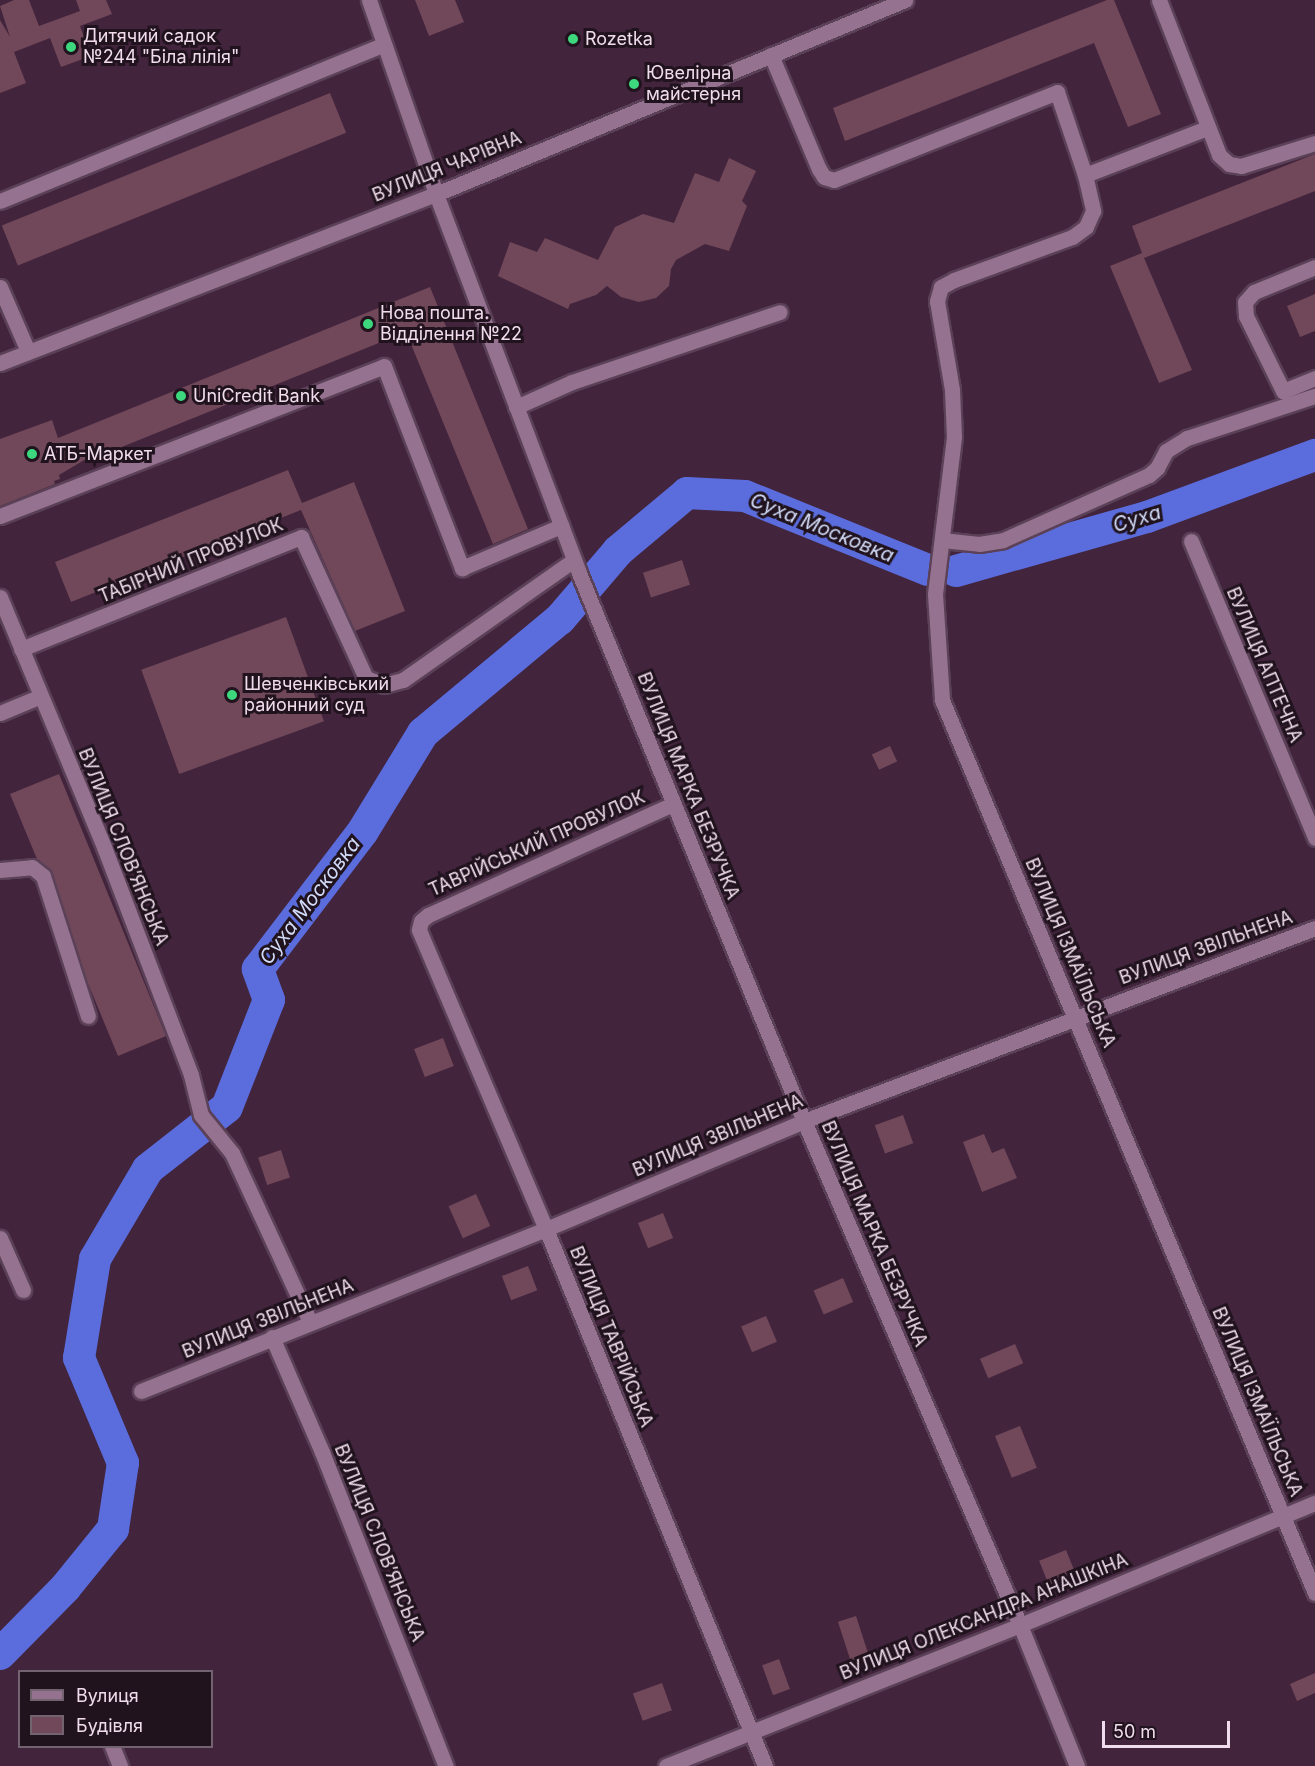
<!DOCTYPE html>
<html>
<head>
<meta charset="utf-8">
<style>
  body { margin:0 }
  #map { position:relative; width:1315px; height:1766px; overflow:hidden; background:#42243d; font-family:Inter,sans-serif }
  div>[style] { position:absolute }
  .river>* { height:32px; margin:-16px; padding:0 16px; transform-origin:16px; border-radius:16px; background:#5b6ddd }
  .building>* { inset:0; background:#714859; transform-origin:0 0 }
  .roads { filter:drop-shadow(2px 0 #5b4158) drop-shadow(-2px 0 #5b4158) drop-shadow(0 2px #5b4158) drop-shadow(0 -2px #5b4158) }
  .minor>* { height:15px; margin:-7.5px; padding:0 7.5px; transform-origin:7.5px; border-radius:7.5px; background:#95728f }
  .dots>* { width:16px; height:16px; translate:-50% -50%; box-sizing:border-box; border:3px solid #20131e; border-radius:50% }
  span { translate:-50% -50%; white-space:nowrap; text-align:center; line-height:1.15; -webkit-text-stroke:6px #20131e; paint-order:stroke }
  .poi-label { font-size:18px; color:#f0dcec }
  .left { translate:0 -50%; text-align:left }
  .street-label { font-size:18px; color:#f0dcec }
  .water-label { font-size:20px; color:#d1daf6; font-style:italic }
  .legend { position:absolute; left:18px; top:1670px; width:195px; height:78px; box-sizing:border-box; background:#20131e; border:2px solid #736370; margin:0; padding:8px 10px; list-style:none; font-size:18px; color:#f0dcec }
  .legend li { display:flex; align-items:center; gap:12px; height:30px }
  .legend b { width:30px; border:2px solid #736370 }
  .scale { position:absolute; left:1102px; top:1721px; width:128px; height:27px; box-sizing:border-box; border:3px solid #f0dcec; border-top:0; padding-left:8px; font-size:18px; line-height:21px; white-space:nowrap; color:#f0dcec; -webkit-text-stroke:4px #20131e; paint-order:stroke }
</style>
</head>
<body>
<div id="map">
  <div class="river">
    <i style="left:956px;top:571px;width:198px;rotate:-15.8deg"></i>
    <i style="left:1147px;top:517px;width:179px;rotate:-20.3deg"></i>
    <i style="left:0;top:1654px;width:93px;rotate:-45.4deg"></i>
    <i style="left:65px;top:1588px;width:76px;rotate:-50.9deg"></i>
    <i style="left:113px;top:1529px;width:67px;rotate:-81.4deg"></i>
    <i style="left:123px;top:1463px;width:114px;rotate:-112.7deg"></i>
    <i style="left:79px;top:1358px;width:100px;rotate:-80.8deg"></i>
    <i style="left:95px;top:1259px;width:104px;rotate:-59.5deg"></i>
    <i style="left:148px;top:1169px;width:100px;rotate:-38.1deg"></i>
    <i style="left:227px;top:1107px;width:115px;rotate:-68.6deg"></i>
    <i style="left:269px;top:1000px;width:33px;rotate:-110deg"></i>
    <i style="left:258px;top:969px;width:173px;rotate:-52.7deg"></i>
    <i style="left:363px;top:831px;width:115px;rotate:-58.5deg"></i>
    <i style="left:423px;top:733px;width:178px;rotate:-39.8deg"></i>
    <i style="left:560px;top:619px;width:89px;rotate:-49.5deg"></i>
    <i style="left:618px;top:551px;width:90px;rotate:-40deg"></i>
    <i style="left:687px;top:493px;width:58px;rotate:3deg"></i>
    <i style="left:745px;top:496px;width:197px;rotate:22deg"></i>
  </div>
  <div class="building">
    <i style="clip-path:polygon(14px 0,29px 0,39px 26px,80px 11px,76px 0,106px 0,112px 14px,80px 26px,91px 56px,61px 67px,50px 38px,14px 52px,26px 83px,0 93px,0 20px,10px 37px,0 6px)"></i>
    <i style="clip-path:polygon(415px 0,455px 0,464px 22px,429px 36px)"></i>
    <i style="clip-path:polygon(1107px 0,1114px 0,1161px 114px,1128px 127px,1094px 43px,845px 141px,833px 108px)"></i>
    <i style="left:330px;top:93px;width:43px;height:354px;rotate:68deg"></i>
    <i style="clip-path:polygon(1315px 154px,1315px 191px,1144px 258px,1192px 370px,1159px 383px,1110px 266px,1142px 253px,1132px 226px)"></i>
    <i style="clip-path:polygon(729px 158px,756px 171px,742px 201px,747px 206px,729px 251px,705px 244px,676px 260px,671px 269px,669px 286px,656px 298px,639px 302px,621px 297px,607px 286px,596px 295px,570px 304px,568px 309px,498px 276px,510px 242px,537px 252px,545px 238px,598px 260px,615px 227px,643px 214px,674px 223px,695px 173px,719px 182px)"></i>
    <i style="clip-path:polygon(430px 287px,528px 529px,493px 544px,406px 332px,92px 459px,91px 456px,59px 475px,60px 479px,54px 481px,55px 484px,0 506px,0 439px,52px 420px,58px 438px)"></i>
    <i style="clip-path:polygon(1315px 294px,1315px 331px,1300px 337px,1287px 306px)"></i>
    <i style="clip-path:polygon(288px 470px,302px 503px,354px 482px,405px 611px,355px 631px,301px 510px,71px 602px,55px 562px)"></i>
    <i style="left:682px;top:560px;width:26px;height:41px;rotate:72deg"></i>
    <i style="left:286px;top:617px;width:111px;height:154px;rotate:70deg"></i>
    <i style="left:890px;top:746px;width:17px;height:20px;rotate:65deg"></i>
    <i style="clip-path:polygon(59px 774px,166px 1036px,118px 1056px,87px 981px,52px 873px,37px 859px,10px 794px)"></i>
    <i style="left:443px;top:1038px;width:30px;height:31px;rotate:69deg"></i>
    <i style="left:903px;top:1115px;width:30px;height:30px;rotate:70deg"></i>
    <i style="clip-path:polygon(984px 1134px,992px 1153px,1004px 1148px,1017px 1178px,982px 1192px,963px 1142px)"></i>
    <i style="left:281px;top:1150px;width:29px;height:24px;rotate:72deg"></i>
    <i style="left:476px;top:1194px;width:35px;height:30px;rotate:66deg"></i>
    <i style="left:663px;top:1213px;width:27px;height:27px;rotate:68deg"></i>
    <i style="left:528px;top:1266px;width:26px;height:28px;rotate:69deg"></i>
    <i style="left:843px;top:1278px;width:26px;height:32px;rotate:67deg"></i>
    <i style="left:766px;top:1316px;width:28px;height:27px;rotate:67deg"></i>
    <i style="left:1015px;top:1344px;width:21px;height:38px;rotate:67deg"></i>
    <i style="left:1020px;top:1426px;width:45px;height:27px;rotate:68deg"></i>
    <i style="left:1066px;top:1550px;width:27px;height:29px;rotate:68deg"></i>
    <i style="left:856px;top:1616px;width:41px;height:19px;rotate:72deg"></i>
    <i style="left:779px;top:1659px;width:32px;height:18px;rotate:70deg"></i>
    <i style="clip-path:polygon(1315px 1673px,1315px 1693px,1297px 1701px,1290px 1684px)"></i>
    <i style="left:662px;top:1683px;width:29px;height:31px;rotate:70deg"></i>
  </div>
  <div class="roads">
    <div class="minor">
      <i style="left:369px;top:0;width:205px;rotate:70.9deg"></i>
      <i style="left:436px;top:194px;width:405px;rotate:69.3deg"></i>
      <i style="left:579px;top:573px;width:592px;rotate:67.68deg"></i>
      <i style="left:804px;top:1121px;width:548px;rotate:66.8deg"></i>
      <i style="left:1020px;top:1625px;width:152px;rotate:68deg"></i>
      <i style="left:1159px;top:0;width:166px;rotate:68.8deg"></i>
      <i style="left:1219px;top:155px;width:13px;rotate:42deg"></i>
      <i style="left:1229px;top:164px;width:12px;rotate:9deg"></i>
      <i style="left:1241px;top:166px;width:77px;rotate:-17.3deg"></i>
      <i style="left:771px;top:55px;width:124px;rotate:67.2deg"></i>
      <i style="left:819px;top:169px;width:9px;rotate:58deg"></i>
      <i style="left:824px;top:177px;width:10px;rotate:17deg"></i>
      <i style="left:834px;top:180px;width:240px;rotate:-21.5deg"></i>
      <i style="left:1057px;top:92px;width:88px;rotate:71.4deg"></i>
      <i style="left:1085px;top:175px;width:37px;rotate:77deg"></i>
      <i style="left:1093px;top:211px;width:17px;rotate:114deg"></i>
      <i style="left:1086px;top:227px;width:17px;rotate:144deg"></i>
      <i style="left:1072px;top:237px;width:126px;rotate:160deg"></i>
      <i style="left:954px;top:280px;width:15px;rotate:152deg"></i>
      <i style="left:941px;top:287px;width:15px;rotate:106deg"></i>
      <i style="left:937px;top:301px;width:90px;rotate:80.4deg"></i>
      <i style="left:952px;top:390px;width:47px;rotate:87.6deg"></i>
      <i style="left:954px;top:437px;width:158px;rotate:96.9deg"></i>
      <i style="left:935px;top:594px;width:106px;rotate:86.2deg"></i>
      <i style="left:942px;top:700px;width:968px;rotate:67.33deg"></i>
      <i style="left:1085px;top:175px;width:131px;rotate:-21.1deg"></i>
      <i style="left:0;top:201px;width:413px;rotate:-22.2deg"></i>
      <i style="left:1315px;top:267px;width:66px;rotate:157.7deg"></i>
      <i style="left:1254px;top:292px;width:13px;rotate:132deg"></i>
      <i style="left:1245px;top:302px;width:14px;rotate:86deg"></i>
      <i style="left:1246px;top:316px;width:84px;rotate:63.7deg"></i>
      <i style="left:1283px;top:391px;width:35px;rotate:-22deg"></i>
      <i style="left:0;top:287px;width:70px;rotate:66.4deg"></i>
      <i style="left:0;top:363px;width:468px;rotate:-21.2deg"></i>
      <i style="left:436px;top:194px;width:508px;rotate:-22.47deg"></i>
      <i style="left:516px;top:407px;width:61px;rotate:-24.1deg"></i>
      <i style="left:572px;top:382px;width:219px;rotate:-18.6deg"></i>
      <i style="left:0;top:516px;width:412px;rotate:-21.3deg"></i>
      <i style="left:384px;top:366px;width:217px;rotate:68.9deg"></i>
      <i style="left:462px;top:568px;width:108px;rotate:-23deg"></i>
      <i style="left:942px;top:540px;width:37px;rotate:6deg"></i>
      <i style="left:979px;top:544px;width:24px;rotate:-9deg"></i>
      <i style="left:1003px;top:540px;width:160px;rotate:-24deg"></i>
      <i style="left:1149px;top:475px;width:11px;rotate:-41deg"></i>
      <i style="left:1157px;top:468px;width:19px;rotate:-62deg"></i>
      <i style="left:1166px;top:451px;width:25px;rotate:-32deg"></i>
      <i style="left:1187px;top:438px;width:135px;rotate:-18.2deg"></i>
      <i style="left:1191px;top:541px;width:322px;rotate:67.3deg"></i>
      <i style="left:0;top:597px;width:271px;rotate:67.4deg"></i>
      <i style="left:104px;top:847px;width:244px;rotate:69.1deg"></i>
      <i style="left:191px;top:1075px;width:41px;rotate:76deg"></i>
      <i style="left:201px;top:1115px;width:49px;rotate:50.8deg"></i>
      <i style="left:232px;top:1153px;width:186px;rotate:65.2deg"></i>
      <i style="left:21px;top:649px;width:302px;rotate:-21.8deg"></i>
      <i style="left:301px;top:537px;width:155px;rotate:65.3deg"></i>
      <i style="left:366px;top:678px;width:19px;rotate:21deg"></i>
      <i style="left:384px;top:685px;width:20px;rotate:-15deg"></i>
      <i style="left:403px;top:680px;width:209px;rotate:-35.1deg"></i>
      <i style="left:0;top:713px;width:44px;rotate:-22.5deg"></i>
      <i style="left:673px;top:804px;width:269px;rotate:155.6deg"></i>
      <i style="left:428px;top:915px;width:9px;rotate:139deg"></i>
      <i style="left:421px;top:921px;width:9px;rotate:103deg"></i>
      <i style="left:419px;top:930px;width:325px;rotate:67deg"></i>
      <i style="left:546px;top:1229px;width:580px;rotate:67.81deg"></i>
      <i style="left:0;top:870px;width:32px;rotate:-5deg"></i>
      <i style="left:32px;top:867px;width:14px;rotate:39deg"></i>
      <i style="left:43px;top:876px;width:147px;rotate:72.2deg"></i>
      <i style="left:0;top:1238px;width:57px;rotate:66.1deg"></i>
      <i style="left:272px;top:1337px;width:125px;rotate:66.5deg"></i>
      <i style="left:322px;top:1452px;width:338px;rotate:68.5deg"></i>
      <i style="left:141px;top:1391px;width:436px;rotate:-21.8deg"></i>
      <i style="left:546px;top:1229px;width:280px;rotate:-22.7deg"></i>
      <i style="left:804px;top:1121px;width:546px;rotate:-20.69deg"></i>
      <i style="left:112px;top:1746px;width:22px;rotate:68deg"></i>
      <i style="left:666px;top:1766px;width:381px;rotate:-21.7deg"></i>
      <i style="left:1020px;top:1625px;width:319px;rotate:-22.5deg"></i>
    </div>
  </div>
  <div class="dots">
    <i style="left:573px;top:39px;background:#3dd77e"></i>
    <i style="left:71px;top:47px;background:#3dd77e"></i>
    <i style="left:634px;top:84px;background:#3dd77e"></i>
    <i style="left:368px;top:324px;background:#3dd77e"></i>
    <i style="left:181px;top:396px;background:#3dd77e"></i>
    <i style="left:32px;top:454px;background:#3dd77e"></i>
    <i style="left:232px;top:695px;background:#3dd77e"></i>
  </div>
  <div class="poi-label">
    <span class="left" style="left:83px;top:47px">Дитячий садок<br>№244 "Біла лілія"</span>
    <span class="left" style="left:585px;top:39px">Rozetka</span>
    <span class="left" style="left:646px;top:84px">Ювелірна<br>майстерня</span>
    <span class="left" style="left:380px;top:324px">Нова пошта.<br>Відділення №22</span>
    <span class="left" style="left:193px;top:396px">UniCredit Bank</span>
    <span class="left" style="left:44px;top:454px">АТБ-Маркет</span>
    <span class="left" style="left:244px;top:695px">Шевченківський<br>районний суд</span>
  </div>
  <div class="street-label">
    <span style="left:447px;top:167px;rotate:-22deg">ВУЛИЦЯ ЧАРІВНА</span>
    <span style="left:191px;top:561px;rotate:-22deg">ТАБІРНИЙ ПРОВУЛОК</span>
    <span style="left:1264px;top:665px;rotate:67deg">ВУЛИЦЯ АПТЕЧНА</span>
    <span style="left:688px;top:786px;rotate:68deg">ВУЛИЦЯ МАРКА БЕЗРУЧКА</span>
    <span style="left:537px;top:844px;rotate:-24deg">ТАВРІЙСЬКИЙ ПРОВУЛОК</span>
    <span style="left:123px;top:847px;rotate:68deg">ВУЛИЦЯ СЛОВ’ЯНСЬКА</span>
    <span style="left:1206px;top:948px;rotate:-20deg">ВУЛИЦЯ ЗВІЛЬНЕНА</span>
    <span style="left:1070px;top:953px;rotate:67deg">ВУЛИЦЯ ІЗМАЇЛЬСЬКА</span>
    <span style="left:718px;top:1136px;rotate:-23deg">ВУЛИЦЯ ЗВІЛЬНЕНА</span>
    <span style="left:874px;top:1234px;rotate:67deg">ВУЛИЦЯ МАРКА БЕЗРУЧКА</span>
    <span style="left:268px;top:1319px;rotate:-22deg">ВУЛИЦЯ ЗВІЛЬНЕНА</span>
    <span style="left:611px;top:1337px;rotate:68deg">ВУЛИЦЯ ТАВРІЙСЬКА</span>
    <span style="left:1257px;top:1402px;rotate:67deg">ВУЛИЦЯ ІЗМАЇЛЬСЬКА</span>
    <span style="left:379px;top:1543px;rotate:68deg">ВУЛИЦЯ СЛОВ’ЯНСЬКА</span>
    <span style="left:984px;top:1617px;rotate:-22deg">ВУЛИЦЯ ОЛЕКСАНДРА АНАШКІНА</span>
  </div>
  <div class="water-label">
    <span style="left:1137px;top:519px;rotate:-17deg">Суха</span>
    <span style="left:822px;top:528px;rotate:22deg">Суха Московка</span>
    <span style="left:310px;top:901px;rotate:-53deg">Суха Московка</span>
  </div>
  <ul class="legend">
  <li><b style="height:8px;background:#95728f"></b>Вулиця</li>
  <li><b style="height:16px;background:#714859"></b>Будівля</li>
  </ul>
  <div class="scale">50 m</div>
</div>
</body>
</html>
